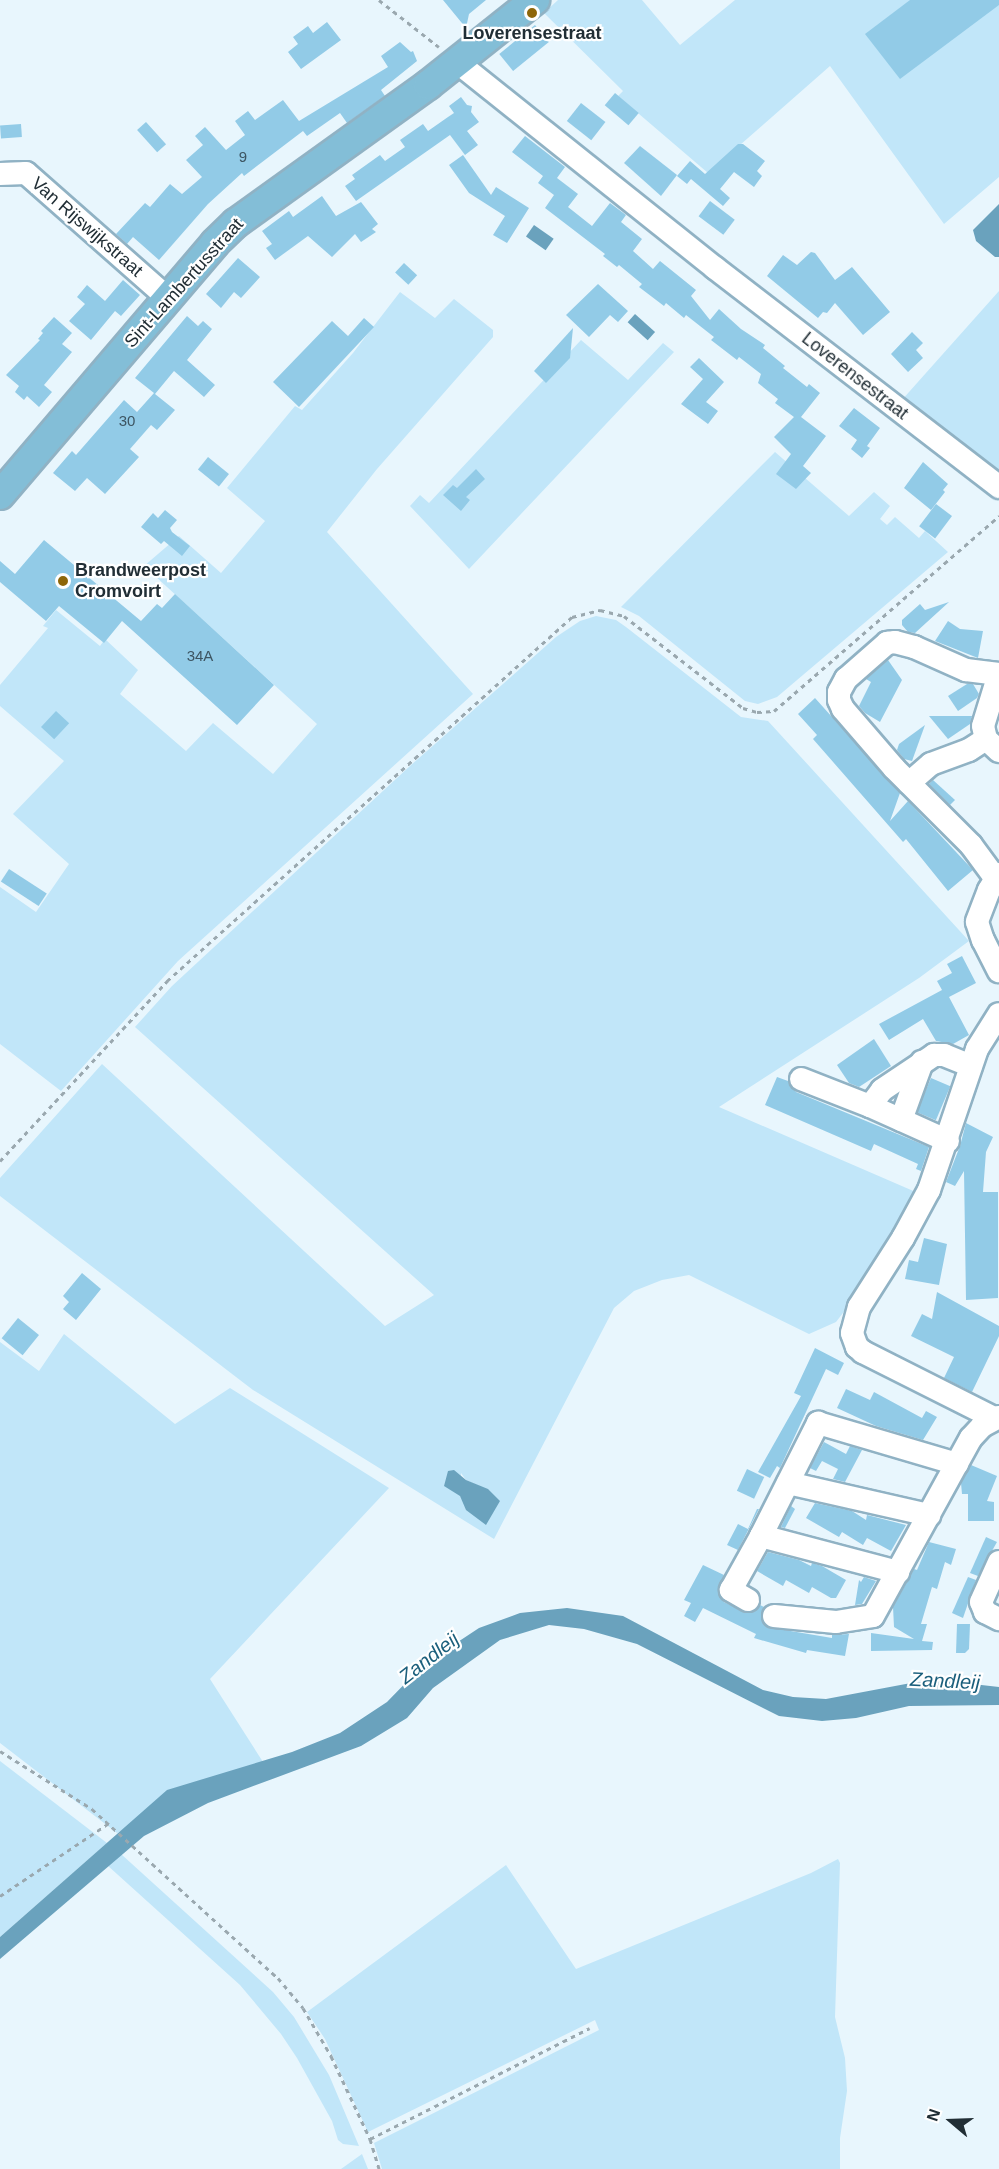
<!DOCTYPE html>
<html>
<head>
<meta charset="utf-8">
<style>
  body { margin:0 }
  #map { position:relative; width:999px; height:2169px; overflow:hidden; background:#e8f6fd; font-family:Helvetica,sans-serif }
  div>[style] { position:absolute }
  .green>* { inset:0; background:#c1e6f9 }
  .water>* { inset:0; background:#6aa2bd; transform-origin:0 0 }
  .building>* { inset:0; background:#92cbe7; transform-origin:0 0 }
  .path>* { height:3px; margin-top:-1.5px; transform-origin:0; background:repeating-linear-gradient(90deg,#9aa8af 0 4.5px,transparent 0 9px) }
  .roads { filter:drop-shadow(2px 0 #90b2c4) drop-shadow(-2px 0 #90b2c4) drop-shadow(0 2px #90b2c4) drop-shadow(0 -2px #90b2c4) }
  .minor>* { height:22px; margin:-11px; padding:0 11px; transform-origin:11px; border-radius:11px; background:#fff }
  .major>* { height:28px; margin:-14px; padding:0 14px; transform-origin:14px; border-radius:14px; background:#83bed7 }
  .dots>* { width:16px; height:16px; translate:-50% -50%; box-sizing:border-box; border:3px solid #fff; border-radius:50% }
  span { translate:-50% -50%; white-space:nowrap; text-align:center; line-height:1.15; -webkit-text-stroke:4.5px #fff; paint-order:stroke }
  .number-label { font-size:15px; color:#3d5562 }
  .number-label span { -webkit-text-stroke-width:0 }
  .poi-label { font-size:18px; color:#212e35; font-weight:700 }
  .left { translate:0 -50%; text-align:left }
  .street-label { font-size:18px; color:#212e35 }
  .water-label { font-size:20px; color:#1b5f7c; font-style:italic }
  .north { position:absolute; left:921px; top:2091px; width:60px; height:60px; -webkit-text-stroke:4px #fff; paint-order:stroke; rotate:289deg; font-size:16px; font-weight:700; line-height:24px; text-align:center; color:#212e35 }
  .north::after { content:''; display:block; margin:auto; width:21px; height:27px; background:#212e35; clip-path:polygon(50% 0,100% 100%,50% 72%,0 100%) }
</style>
</head>
<body>
<div id="map">
  <div class="green">
    <i style="clip-path:polygon(558px 0,642px 0,680px 45px,735px 0,999px 0,999px 177px,944px 224px,830px 66px,708px 173px,618px 96px,623px 91px,544px 13px)"></i>
    <i style="clip-path:polygon(999px 291px,999px 477px,901px 401px)"></i>
    <i style="clip-path:polygon(400px 292px,435px 318px,454px 299px,493px 330px,493px 337px,377px 469px,327px 532px,473px 694px,178px 961px,61px 1091px,0 1044px,0 887px,36px 912px,69px 864px,13px 814px,64px 761px,0 706px,0 685px,48px 628px,43px 626px,56px 610px,100px 646px,105px 639px,138px 670px,120px 694px,186px 751px,213px 723px,273px 774px,317px 724px,144px 566px,179px 536px,221px 573px,265px 521px,227px 488px,295px 406px,302px 410px,353px 353px)"></i>
    <i style="clip-path:polygon(581px 340px,628px 380px,663px 343px,674px 352px,469px 569px,410px 506px,420px 495px,429px 503px)"></i>
    <i style="clip-path:polygon(775px 452px,849px 516px,874px 492px,890px 506px,880px 519px,887px 525px,895px 517px,919px 538px,925px 531px,948px 552px,777px 697px,758px 704px,745px 701px,639px 616px,621px 607px)"></i>
    <i style="clip-path:polygon(evenodd,596px 616px,616px 620px,626px 627px,741px 717px,768px 721px,969px 941px,919px 978px,719px 1107px,918px 1193px,866px 1283px,836px 1322px,809px 1334px,689px 1275px,662px 1280px,634px 1291px,614px 1308px,494px 1539px,253px 1390px,0 1196px,0 1178px,102px 1064px,385px 1326px,434px 1295px,135px 1027px,172px 986px,410px 766px,556px 637px,580px 621px,596px 616px,461px 1473px,466px 1480px,479px 1486px,464px 1502px,460px 1496px,461px 1473px)"></i>
    <i style="clip-path:polygon(64px 1334px,175px 1424px,230px 1388px,389px 1488px,210px 1679px,263px 1762px,117px 1833px,0 1743px,0 1342px,39px 1371px)"></i>
    <i style="clip-path:polygon(0 1761px,107px 1843px,0 1937px)"></i>
    <i style="clip-path:polygon(121px 1854px,273px 1992px,294px 2017px,329px 2075px,359px 2146px,343px 2144px,338px 2140px,332px 2121px,297px 2058px,281px 2034px,240px 1985px,107px 1865px)"></i>
    <i style="clip-path:polygon(838px 1859px,840px 1863px,835px 2017px,845px 2058px,847px 2091px,840px 2138px,840px 2169px,382px 2169px,374px 2143px,599px 2030px,595px 2020px,368px 2132px,325px 2039px,307px 2012px,506px 1865px,576px 1969px,811px 1873px)"></i>
    <i style="clip-path:polygon(362px 2154px,368px 2169px,341px 2169px)"></i>
  </div>
  <div class="water">
    <i style="clip-path:polygon(999px 204px,999px 257px,995px 257px,976px 241px,973px 230px)"></i>
    <i style="left:534px;top:225px;width:24px;height:14px;rotate:35deg"></i>
    <i style="left:635px;top:314px;width:27px;height:11px;rotate:42deg"></i>
    <i style="clip-path:polygon(454px 1470px,466px 1480px,488px 1489px,500px 1501px,486px 1525px,466px 1510px,460px 1496px,444px 1486px,448px 1471px)"></i>
    <i style="clip-path:polygon(567px 1608px,623px 1616px,763px 1690px,793px 1697px,826px 1699px,911px 1683px,946px 1681px,999px 1687px,999px 1705px,909px 1706px,856px 1718px,822px 1721px,779px 1716px,637px 1644px,584px 1629px,549px 1625px,500px 1640px,433px 1688px,407px 1718px,361px 1746px,208px 1803px,144px 1836px,0 1959px,0 1937px,167px 1790px,292px 1752px,340px 1733px,387px 1702px,423px 1665px,479px 1628px,520px 1613px)"></i>
  </div>
  <div class="building">
    <i style="clip-path:polygon(443px 0,486px 0,469px 14px,466px 28px)"></i>
    <i style="clip-path:polygon(910px 0,999px 0,999px 5px,900px 79px,865px 34px)"></i>
    <i style="clip-path:polygon(327px 22px,341px 40px,301px 69px,288px 52px,298px 44px,293px 37px,308px 26px,313px 33px)"></i>
    <i style="left:535px;top:25px;width:22px;height:46px;rotate:51deg"></i>
    <i style="clip-path:polygon(400px 42px,411px 52px,413px 51px,417px 61px,381px 90px,385px 96px,347px 123px,340px 113px,307px 136px,303px 131px,244px 176px,242px 173px,208px 204px,159px 260px,133px 237px,127px 244px,116px 234px,145px 203px,150px 207px,170px 184px,182px 194px,202px 177px,186px 160px,203px 145px,195px 136px,205px 127px,226px 150px,245px 135px,235px 121px,248px 111px,255px 120px,283px 100px,299px 121px,388px 67px,381px 56px)"></i>
    <i style="left:615px;top:93px;width:31px;height:16px;rotate:40deg"></i>
    <i style="clip-path:polygon(461px 97px,467px 105px,472px 106px,471px 112px,479px 122px,467px 131px,478px 145px,465px 155px,450px 135px,356px 201px,345px 186px,355px 179px,352px 175px,380px 155px,385px 161px,405px 147px,400px 140px,423px 124px,428px 131px,448px 117px,454px 113px,449px 106px)"></i>
    <i style="left:581px;top:103px;width:31px;height:23px;rotate:38deg"></i>
    <i style="left:146px;top:122px;width:30px;height:12px;rotate:48deg"></i>
    <i style="left:21px;top:124px;width:13px;height:21px;rotate:86deg"></i>
    <i style="clip-path:polygon(525px 136px,565px 167px,557px 178px,578px 194px,568px 207px,592px 226px,610px 203px,626px 215px,621px 222px,642px 239px,633px 251px,653px 269px,660px 261px,696px 290px,691px 296px,710px 320px,719px 309px,741px 329px,765px 345px,763px 348px,785px 366px,783px 368px,807px 387px,809px 384px,820px 393px,801px 417px,826px 436px,803px 466px,811px 473px,796px 489px,776px 474px,791px 454px,774px 437px,794px 417px,775px 403px,778px 399px,758px 383px,761px 374px,739px 357px,737px 360px,711px 340px,714px 337px,686px 315px,684px 318px,666px 303px,664px 306px,639px 287px,642px 284px,619px 265px,617px 267px,603px 256px,605px 254px,545px 208px,554px 195px,538px 183px,543px 176px,512px 152px)"></i>
    <i style="clip-path:polygon(738px 144px,743px 144px,765px 161px,757px 171px,762px 176px,754px 187px,734px 172px,720px 189px,730px 198px,723px 206px,691px 179px,687px 184px,677px 176px,690px 161px,705px 174px)"></i>
    <i style="clip-path:polygon(640px 146px,677px 175px,661px 196px,624px 163px)"></i>
    <i style="clip-path:polygon(463px 155px,491px 195px,496px 187px,529px 208px,507px 243px,493px 235px,505px 216px,469px 193px,449px 165px)"></i>
    <i style="clip-path:polygon(322px 196px,336px 216px,361px 202px,378px 224px,372px 229px,376px 232px,361px 242px,355px 234px,332px 257px,308px 236px,275px 260px,266px 248px,272px 244px,262px 231px,289px 211px,293px 217px)"></i>
    <i style="left:710px;top:201px;width:31px;height:19px;rotate:37deg"></i>
    <i style="clip-path:polygon(811px 252px,815px 253px,835px 280px,852px 267px,890px 312px,863px 335px,835px 303px,827px 313px,823px 312px,818px 318px,767px 276px,783px 255px,797px 265px)"></i>
    <i style="clip-path:polygon(238px 258px,260px 277px,241px 298px,234px 292px,221px 308px,206px 294px)"></i>
    <i style="left:404px;top:263px;width:18px;height:13px;rotate:43deg"></i>
    <i style="clip-path:polygon(123px 280px,140px 295px,121px 316px,115px 311px,91px 340px,69px 321px,85px 304px,77px 297px,87px 285px,105px 301px)"></i>
    <i style="clip-path:polygon(598px 284px,628px 311px,618px 322px,610px 315px,589px 337px,566px 315px)"></i>
    <i style="clip-path:polygon(187px 316px,198px 326px,203px 321px,212px 329px,187px 360px,215px 385px,204px 397px,174px 371px,155px 394px,175px 410px,157px 430px,151px 425px,130px 449px,139px 457px,105px 494px,87px 478px,75px 491px,53px 473px,72px 451px,76px 455px,124px 400px,137px 412px,154px 393px,135px 378px)"></i>
    <i style="clip-path:polygon(54px 317px,72px 333px,62px 344px,72px 352px,44px 385px,52px 392px,39px 407px,27px 396px,24px 400px,15px 392px,19px 386px,6px 375px,40px 340px,38px 339px,43px 333px,41px 331px)"></i>
    <i style="clip-path:polygon(364px 318px,374px 327px,299px 407px,273px 382px,332px 321px,348px 336px)"></i>
    <i style="clip-path:polygon(573px 328px,570px 358px,546px 383px,534px 371px)"></i>
    <i style="clip-path:polygon(912px 332px,923px 343px,916px 350px,923px 358px,908px 372px,891px 354px)"></i>
    <i style="clip-path:polygon(699px 358px,724px 382px,706px 402px,718px 411px,708px 424px,681px 404px,703px 379px,690px 367px)"></i>
    <i style="clip-path:polygon(854px 408px,880px 428px,867px 446px,870px 448px,862px 458px,851px 449px,857px 440px,839px 426px)"></i>
    <i style="left:208px;top:457px;width:27px;height:16px;rotate:39deg"></i>
    <i style="clip-path:polygon(923px 462px,948px 484px,943px 490px,945px 492px,931px 510px,904px 488px)"></i>
    <i style="clip-path:polygon(476px 469px,485px 479px,466px 497px,470px 500px,461px 511px,443px 495px,453px 485px,457px 488px)"></i>
    <i style="left:936px;top:504px;width:20px;height:28px;rotate:37deg"></i>
    <i style="clip-path:polygon(165px 510px,177px 520px,170px 528px,172px 532px,190px 546px,182px 556px,164px 541px,161px 544px,141px 527px,153px 513px,158px 518px)"></i>
    <i style="clip-path:polygon(44px 540px,141px 621px,157px 604px,162px 608px,175px 594px,274px 685px,237px 725px,122px 621px,104px 643px,59px 606px,46px 621px,0 582px,0 561px,15px 574px)"></i>
    <i style="clip-path:polygon(949px 602px,915px 633px,908px 632px,902px 625px,902px 620px,920px 604px,925px 610px)"></i>
    <i style="clip-path:polygon(948px 621px,960px 629px,983px 631px,978px 658px,935px 641px)"></i>
    <i style="clip-path:polygon(888px 660px,902px 680px,880px 722px,865px 713px,859px 706px,871px 682px,866px 679px)"></i>
    <i style="clip-path:polygon(967px 684px,973px 684px,979px 694px,977px 698px,958px 711px,948px 696px)"></i>
    <i style="clip-path:polygon(815px 698px,900px 793px,890px 821px,908px 801px,973px 870px,948px 891px,906px 839px,903px 842px,813px 739px,817px 735px,798px 714px)"></i>
    <i style="left:56px;top:711px;width:18px;height:22px;rotate:43deg"></i>
    <i style="clip-path:polygon(929px 716px,972px 716px,970px 724px,948px 739px)"></i>
    <i style="clip-path:polygon(925px 725px,912px 761px,904px 759px,897px 750px,899px 744px)"></i>
    <i style="clip-path:polygon(933px 780px,955px 800px,950px 805px,929px 784px)"></i>
    <i style="left:9px;top:869px;width:45px;height:15px;rotate:33deg"></i>
    <i style="clip-path:polygon(962px 956px,976px 983px,949px 997px,969px 1035px,953px 1044px,936px 1041px,923px 1019px,889px 1040px,879px 1024px,942px 990px,937px 981px,952px 973px,947px 964px)"></i>
    <i style="clip-path:polygon(874px 1039px,891px 1066px,859px 1087px,849px 1083px,837px 1065px)"></i>
    <i style="clip-path:polygon(777px 1077px,788px 1081px,796px 1092px,929px 1147px,921px 1171px,916px 1169px,918px 1164px,874px 1144px,871px 1151px,765px 1105px)"></i>
    <i style="left:931px;top:1078px;width:21px;height:37px;rotate:23deg"></i>
    <i style="clip-path:polygon(966px 1123px,993px 1137px,986px 1152px,983px 1192px,998px 1192px,998px 1298px,966px 1300px,964px 1171px,955px 1186px,946px 1182px,960px 1146px)"></i>
    <i style="clip-path:polygon(924px 1238px,947px 1244px,939px 1285px,905px 1279px,909px 1260px,918px 1262px)"></i>
    <i style="clip-path:polygon(82px 1273px,101px 1289px,76px 1320px,63px 1309px,69px 1302px,63px 1296px)"></i>
    <i style="clip-path:polygon(937px 1292px,999px 1326px,999px 1336px,972px 1392px,944px 1378px,954px 1357px,911px 1336px,922px 1314px,932px 1319px)"></i>
    <i style="left:18px;top:1318px;width:27px;height:26px;rotate:39deg"></i>
    <i style="clip-path:polygon(815px 1348px,844px 1363px,838px 1375px,826px 1369px,780px 1468px,777px 1466px,770px 1478px,758px 1472px,801px 1396px,794px 1393px)"></i>
    <i style="clip-path:polygon(846px 1389px,870px 1400px,874px 1392px,922px 1418px,926px 1411px,937px 1417px,923px 1440px,876px 1426px,837px 1408px)"></i>
    <i style="clip-path:polygon(824px 1442px,846px 1454px,850px 1446px,862px 1450px,845px 1482px,833px 1479px,838px 1469px,822px 1461px,816px 1471px,810px 1468px)"></i>
    <i style="clip-path:polygon(971px 1465px,997px 1476px,987px 1501px,994px 1502px,994px 1521px,968px 1521px,968px 1494px,962px 1494px,961px 1483px)"></i>
    <i style="left:747px;top:1469px;width:19px;height:24px;rotate:25deg"></i>
    <i style="clip-path:polygon(815px 1503px,852px 1511px,866px 1520px,867px 1515px,906px 1525px,891px 1551px,867px 1538px,863px 1545px,842px 1532px,839px 1537px,806px 1518px)"></i>
    <i style="clip-path:polygon(791px 1506px,795px 1509px,785px 1528px,781px 1527px)"></i>
    <i style="clip-path:polygon(757px 1509px,759px 1509px,738px 1550px,727px 1545px,738px 1524px,748px 1529px)"></i>
    <i style="clip-path:polygon(986px 1537px,997px 1542px,978px 1576px,970px 1573px)"></i>
    <i style="clip-path:polygon(929px 1542px,956px 1549px,951px 1565px,945px 1562px,937px 1589px,932px 1587px,921px 1624px,927px 1624px,922px 1641px,933px 1642px,932px 1650px,871px 1651px,871px 1633px,914px 1639px,894px 1627px,893px 1607px,914px 1569px,917px 1570px)"></i>
    <i style="clip-path:polygon(768px 1552px,799px 1560px,811px 1566px,812px 1563px,822px 1566px,846px 1580px,836px 1598px,831px 1598px,812px 1587px,809px 1593px,786px 1580px,783px 1586px,757px 1571px)"></i>
    <i style="clip-path:polygon(703px 1565px,724px 1575px,718px 1591px,724px 1602px,747px 1613px,755px 1611px,760px 1605px,764px 1607px,761px 1615px,767px 1627px,832px 1638px,832px 1635px,849px 1634px,845px 1656px,807px 1650px,806px 1653px,754px 1638px,756px 1634px,703px 1608px,695px 1622px,684px 1616px,691px 1603px,684px 1600px)"></i>
    <i style="clip-path:polygon(864px 1577px,876px 1581px,862px 1604px,855px 1605px,859px 1580px,861px 1582px)"></i>
    <i style="clip-path:polygon(968px 1577px,976px 1580px,963px 1618px,952px 1613px)"></i>
    <i style="clip-path:polygon(957px 1624px,970px 1624px,969px 1649px,965px 1653px,956px 1653px)"></i>
  </div>
  <div class="path">
    <i style="left:379px;top:0;width:76px;rotate:38.1deg"></i>
    <i style="left:0;top:1161px;width:246px;rotate:-47.1deg"></i>
    <i style="left:167px;top:981px;width:545px;rotate:-41.95deg"></i>
    <i style="left:572px;top:617px;width:29px;rotate:-14deg"></i>
    <i style="left:600px;top:610px;width:25px;rotate:14deg"></i>
    <i style="left:624px;top:616px;width:150px;rotate:37.7deg"></i>
    <i style="left:743px;top:708px;width:15px;rotate:16deg"></i>
    <i style="left:757px;top:712px;width:17px;rotate:-3deg"></i>
    <i style="left:774px;top:711px;width:298px;rotate:-40.9deg"></i>
    <i style="left:0;top:1751px;width:109px;rotate:32.2deg"></i>
    <i style="left:92px;top:1809px;width:251px;rotate:42.3deg"></i>
    <i style="left:278px;top:1978px;width:39px;rotate:50deg"></i>
    <i style="left:303px;top:2008px;width:56px;rotate:59.7deg"></i>
    <i style="left:331px;top:2056px;width:92px;rotate:64.8deg"></i>
    <i style="left:370px;top:2139px;width:31px;rotate:73deg"></i>
    <i style="left:0;top:1896px;width:131px;rotate:-33.8deg"></i>
    <i style="left:370px;top:2139px;width:246px;rotate:-26.8deg"></i>
  </div>
  <div class="roads">
    <div class="minor">
      <i style="left:457px;top:62px;width:330px;rotate:38.6deg"></i>
      <i style="left:715px;top:268px;width:359px;rotate:37.6deg"></i>
      <i style="left:0;top:174px;width:26px;rotate:-2deg"></i>
      <i style="left:26px;top:173px;width:189px;rotate:41.4deg"></i>
      <i style="left:999px;top:674px;width:54px;rotate:107.1deg"></i>
      <i style="left:983px;top:726px;width:13px;rotate:77deg"></i>
      <i style="left:986px;top:739px;width:18px;rotate:43deg"></i>
      <i style="left:909px;top:783px;width:29px;rotate:-41deg"></i>
      <i style="left:931px;top:764px;width:40px;rotate:-20.2deg"></i>
      <i style="left:969px;top:750px;width:20px;rotate:-33deg"></i>
      <i style="left:999px;top:874px;width:19px;rotate:122deg"></i>
      <i style="left:989px;top:890px;width:34px;rotate:111deg"></i>
      <i style="left:977px;top:922px;width:19px;rotate:72deg"></i>
      <i style="left:983px;top:940px;width:35px;rotate:63deg"></i>
      <i style="left:996px;top:879px;width:42px;rotate:-126.3deg"></i>
      <i style="left:971px;top:845px;width:109px;rotate:-135deg"></i>
      <i style="left:894px;top:768px;width:78px;rotate:-130.8deg"></i>
      <i style="left:843px;top:709px;width:10px;rotate:-114deg"></i>
      <i style="left:839px;top:700px;width:8px;rotate:-90deg"></i>
      <i style="left:839px;top:692px;width:15px;rotate:-62deg"></i>
      <i style="left:846px;top:679px;width:55px;rotate:-41.3deg"></i>
      <i style="left:887px;top:643px;width:8px;rotate:-7deg"></i>
      <i style="left:895px;top:642px;width:20px;rotate:15deg"></i>
      <i style="left:914px;top:647px;width:57px;rotate:23.9deg"></i>
      <i style="left:966px;top:670px;width:33px;rotate:7deg"></i>
      <i style="left:801px;top:1079px;width:74px;rotate:21.4deg"></i>
      <i style="left:901px;top:1120px;width:62px;rotate:-70.1deg"></i>
      <i style="left:948px;top:1141px;width:85px;rotate:-155.8deg"></i>
      <i style="left:870px;top:1106px;width:20px;rotate:-53deg"></i>
      <i style="left:882px;top:1090px;width:63px;rotate:-33.9deg"></i>
      <i style="left:934px;top:1055px;width:10px"></i>
      <i style="left:944px;top:1055px;width:29px;rotate:22deg"></i>
      <i style="left:994px;top:1418px;width:147px;rotate:-153.3deg"></i>
      <i style="left:863px;top:1352px;width:8px;rotate:-140deg"></i>
      <i style="left:857px;top:1347px;width:15px;rotate:-110deg"></i>
      <i style="left:852px;top:1333px;width:27px;rotate:-75deg"></i>
      <i style="left:859px;top:1307px;width:82px;rotate:-57.5deg"></i>
      <i style="left:903px;top:1238px;width:55px;rotate:-61.6deg"></i>
      <i style="left:929px;top:1190px;width:149px;rotate:-71.2deg"></i>
      <i style="left:977px;top:1049px;width:41px;rotate:-57.8deg"></i>
      <i style="left:788px;top:1483px;width:145px;rotate:12.8deg"></i>
      <i style="left:761px;top:1536px;width:127px;rotate:-63.2deg"></i>
      <i style="left:818px;top:1423px;width:145px;rotate:16.4deg"></i>
      <i style="left:999px;top:1562px;width:44px;rotate:114.2deg"></i>
      <i style="left:981px;top:1602px;width:11px;rotate:68deg"></i>
      <i style="left:985px;top:1612px;width:16px;rotate:27deg"></i>
      <i style="left:748px;top:1600px;width:20px;rotate:-150deg"></i>
      <i style="left:731px;top:1590px;width:62px;rotate:-60.9deg"></i>
      <i style="left:761px;top:1536px;width:142px;rotate:14.7deg"></i>
      <i style="left:774px;top:1616px;width:62px;rotate:5.5deg"></i>
      <i style="left:836px;top:1622px;width:37px;rotate:-9deg"></i>
      <i style="left:873px;top:1616px;width:203px;rotate:-61.2deg"></i>
      <i style="left:971px;top:1438px;width:16px;rotate:-47deg"></i>
      <i style="left:982px;top:1426px;width:19px;rotate:-28deg"></i>
    </div>
    <div class="major">
      <i style="left:0;top:495px;width:331px;rotate:-49.5deg"></i>
      <i style="left:215px;top:243px;width:29px;rotate:-44deg"></i>
      <i style="left:236px;top:223px;width:236px;rotate:-35.7deg"></i>
      <i style="left:428px;top:85px;width:137px;rotate:-38.5deg"></i>
    </div>
  </div>
  <div class="dots">
    <i style="left:532px;top:13px;background:#8d6609"></i>
    <i style="left:63px;top:581px;background:#8d6609"></i>
  </div>
  <div class="number-label">
    <span style="left:243px;top:157px">9</span>
    <span style="left:127px;top:421px">30</span>
    <span style="left:200px;top:656px">34A</span>
  </div>
  <div class="poi-label">
    <span style="left:532px;top:33px">Loverensestraat</span>
    <span class="left" style="left:75px;top:581px">Brandweerpost<br>Cromvoirt</span>
  </div>
  <div class="street-label">
    <span style="left:87px;top:227px;rotate:41deg">Van Rijswijkstraat</span>
    <span style="left:184px;top:283px;rotate:-48deg">Sint-Lambertusstraat</span>
    <span style="left:855px;top:376px;rotate:38deg">Loverensestraat</span>
  </div>
  <div class="water-label">
    <span style="left:429px;top:1658px;rotate:-38deg">Zandleij</span>
    <span style="left:945px;top:1681px;rotate:3deg">Zandleij</span>
  </div>
  <div class="north">N</div>
</div>
</body>
</html>
